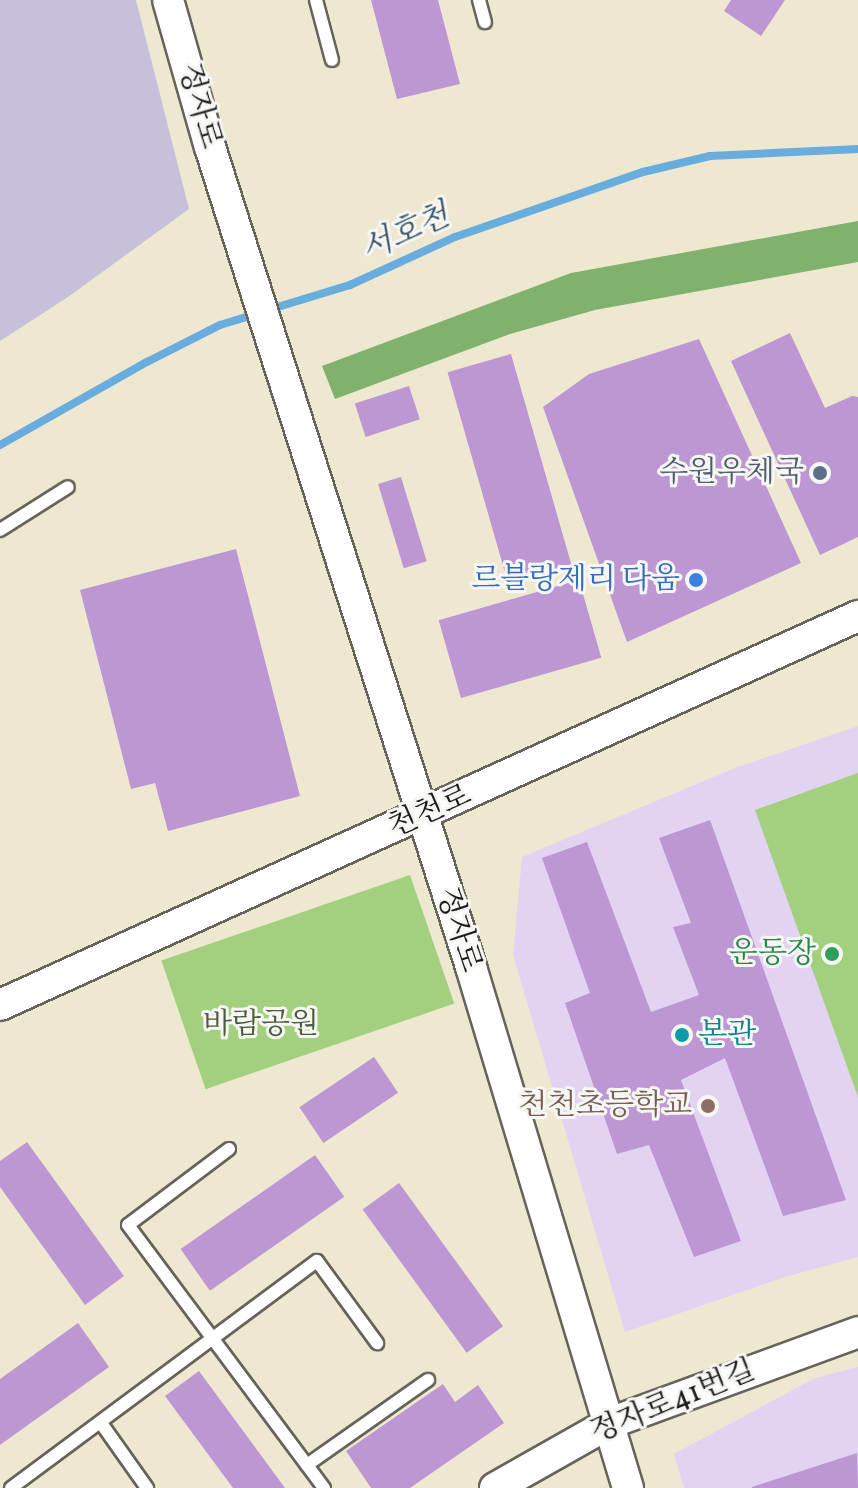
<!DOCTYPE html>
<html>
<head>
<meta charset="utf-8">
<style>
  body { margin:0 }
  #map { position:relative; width:858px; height:1488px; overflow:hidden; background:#eee8d1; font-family:Vollkorn,"Noto Serif KR",serif }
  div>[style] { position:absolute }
  .built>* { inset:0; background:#e3d3f3 }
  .industrial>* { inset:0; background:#c6c0da }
  .green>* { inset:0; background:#a2d07e; transform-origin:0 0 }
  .forest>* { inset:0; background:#81b26d }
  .stream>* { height:8px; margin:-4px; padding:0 4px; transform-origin:4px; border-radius:4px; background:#69addf }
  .building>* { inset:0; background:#bc97d3; transform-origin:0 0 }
  .roads { filter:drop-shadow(2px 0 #66635b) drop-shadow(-2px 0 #66635b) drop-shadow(0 2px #66635b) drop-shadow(0 -2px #66635b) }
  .service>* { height:12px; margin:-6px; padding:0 6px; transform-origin:6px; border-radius:6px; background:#fff }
  .tertiary>* { height:30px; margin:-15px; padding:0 15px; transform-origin:15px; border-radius:15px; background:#fff }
  .dots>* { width:22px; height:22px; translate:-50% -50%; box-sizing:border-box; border:4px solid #f6f6f2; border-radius:50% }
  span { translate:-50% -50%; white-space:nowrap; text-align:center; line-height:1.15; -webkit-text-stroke:6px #f6f6f2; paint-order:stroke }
  .street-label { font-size:30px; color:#1c1c1c }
  .service-label { font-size:30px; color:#4e5e75 }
  .right { translate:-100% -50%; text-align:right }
  .shop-label { font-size:30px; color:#366cbe }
  .leisure-label { font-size:30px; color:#27864d }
  .park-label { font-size:30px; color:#4b5b3e }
  .culture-label { font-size:30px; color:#0d838f }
  .left { translate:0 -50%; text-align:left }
  .education-label { font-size:30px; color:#785e54 }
  .water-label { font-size:32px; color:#3b566a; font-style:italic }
</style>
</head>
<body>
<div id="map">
  <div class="built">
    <i style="clip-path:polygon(858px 726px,858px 1257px,785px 1277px,625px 1332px,513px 955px,522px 857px,735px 768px)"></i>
    <i style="clip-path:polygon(858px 1367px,858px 1488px,684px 1488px,674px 1454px,815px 1378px)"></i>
  </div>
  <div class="industrial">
    <i style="clip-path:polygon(0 0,136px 0,189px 209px,68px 297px,0 341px)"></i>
  </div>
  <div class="green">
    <i style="clip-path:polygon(858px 773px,858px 1097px,755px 810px)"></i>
    <i style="left:410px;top:875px;width:136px;height:263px;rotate:71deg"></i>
  </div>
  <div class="forest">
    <i style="clip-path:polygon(858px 221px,858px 262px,595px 310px,510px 334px,335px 399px,322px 366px,571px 273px)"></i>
  </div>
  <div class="stream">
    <i style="left:268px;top:310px;width:86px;rotate:-17deg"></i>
    <i style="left:350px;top:285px;width:115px;rotate:-24.6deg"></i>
    <i style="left:455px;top:237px;width:199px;rotate:-19.1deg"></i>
    <i style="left:643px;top:172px;width:69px;rotate:-13.4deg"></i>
    <i style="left:710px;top:156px;width:148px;rotate:-2.7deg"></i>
    <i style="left:0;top:445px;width:169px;rotate:-29.5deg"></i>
    <i style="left:147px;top:362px;width:82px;rotate:-26.9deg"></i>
    <i style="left:220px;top:325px;width:37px;rotate:-17deg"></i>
  </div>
  <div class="building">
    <i style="clip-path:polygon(371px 0,438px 0,460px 84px,397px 99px)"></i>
    <i style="clip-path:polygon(731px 0,785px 0,761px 36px,724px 11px)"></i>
    <i style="clip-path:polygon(790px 333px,825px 408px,852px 396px,858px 397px,858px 537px,820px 555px,731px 361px)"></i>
    <i style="clip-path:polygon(699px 339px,801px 563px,627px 642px,543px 407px,589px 374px)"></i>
    <i style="left:511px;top:354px;width:220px;height:66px;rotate:74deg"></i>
    <i style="left:409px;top:386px;width:35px;height:57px;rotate:72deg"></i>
    <i style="left:401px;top:477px;width:88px;height:24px;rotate:73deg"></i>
    <i style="clip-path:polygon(236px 549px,300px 796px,168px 831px,155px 783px,131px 789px,80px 590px)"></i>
    <i style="left:579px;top:580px;width:81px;height:146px;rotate:74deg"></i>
    <i style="clip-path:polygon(710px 820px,846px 1200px,783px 1216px,725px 1058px,681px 1080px,741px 1241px,694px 1257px,649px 1145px,617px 1154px,565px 1003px,590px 993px,542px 858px,587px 842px,651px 1012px,699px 995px,673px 927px,691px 923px,659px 838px)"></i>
    <i style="left:374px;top:1057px;width:43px;height:90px;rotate:56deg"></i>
    <i style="clip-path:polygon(27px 1142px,124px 1276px,85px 1305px,0 1187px,0 1161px)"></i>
    <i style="left:315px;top:1155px;width:51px;height:164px;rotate:55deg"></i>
    <i style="left:399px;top:1183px;width:177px;height:45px;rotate:54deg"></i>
    <i style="clip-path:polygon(78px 1323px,109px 1367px,0 1445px,0 1379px)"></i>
    <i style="clip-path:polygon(199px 1371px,285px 1488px,233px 1488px,165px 1396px)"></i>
    <i style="clip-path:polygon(443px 1384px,455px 1402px,478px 1385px,504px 1423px,410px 1488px,371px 1488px,346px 1451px)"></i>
    <i style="clip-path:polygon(857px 1453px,858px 1488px,752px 1488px,752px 1487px)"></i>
  </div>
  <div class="roads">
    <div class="service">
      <i style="left:316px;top:0;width:62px;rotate:75.1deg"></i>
      <i style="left:479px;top:0;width:23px;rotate:75deg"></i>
      <i style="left:0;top:530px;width:80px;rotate:-32.3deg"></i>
      <i style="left:229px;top:1149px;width:126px;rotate:143deg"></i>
      <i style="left:128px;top:1225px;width:328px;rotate:53.3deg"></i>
      <i style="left:101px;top:1423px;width:80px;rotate:54.7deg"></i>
      <i style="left:307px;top:1465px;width:148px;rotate:-35.1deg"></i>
      <i style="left:11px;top:1488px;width:381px;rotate:-36.6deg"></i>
      <i style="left:317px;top:1261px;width:102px;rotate:53.8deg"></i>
    </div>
    <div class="tertiary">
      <i style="left:168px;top:0;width:153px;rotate:74.1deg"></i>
      <i style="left:210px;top:147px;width:861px;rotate:72.34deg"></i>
      <i style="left:471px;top:967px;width:544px;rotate:73.23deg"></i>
      <i style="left:0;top:1005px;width:942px;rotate:-24.39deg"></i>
      <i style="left:495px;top:1488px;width:132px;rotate:-29.5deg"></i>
      <i style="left:610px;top:1423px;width:264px;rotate:-20.1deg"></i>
    </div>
  </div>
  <div class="dots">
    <i style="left:820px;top:473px;background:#5c6f8a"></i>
    <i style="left:696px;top:580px;background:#3f7fe0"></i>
    <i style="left:832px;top:954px;background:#2e9e5b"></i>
    <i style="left:682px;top:1035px;background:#0f9aa8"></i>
    <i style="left:708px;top:1106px;background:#8d6e63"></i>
  </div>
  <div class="street-label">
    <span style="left:199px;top:106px;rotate:74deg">정자로</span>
    <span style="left:430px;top:812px;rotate:-24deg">천천로</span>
    <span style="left:458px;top:930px;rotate:72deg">정자로</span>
    <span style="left:673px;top:1402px;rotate:-22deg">정자로41번길</span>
  </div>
  <div class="service-label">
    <span class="right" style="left:804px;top:473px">수원우체국</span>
  </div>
  <div class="shop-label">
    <span class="right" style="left:680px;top:580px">르블랑제리 다움</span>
  </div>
  <div class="leisure-label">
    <span class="right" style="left:816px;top:954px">운동장</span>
  </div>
  <div class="park-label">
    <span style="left:261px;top:1025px">바람공원</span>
  </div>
  <div class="culture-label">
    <span class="left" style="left:698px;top:1035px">본관</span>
  </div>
  <div class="education-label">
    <span class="right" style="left:692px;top:1106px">천천초등학교</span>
  </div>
  <div class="water-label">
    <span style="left:406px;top:234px;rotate:-24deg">서호천</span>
  </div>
</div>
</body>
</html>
